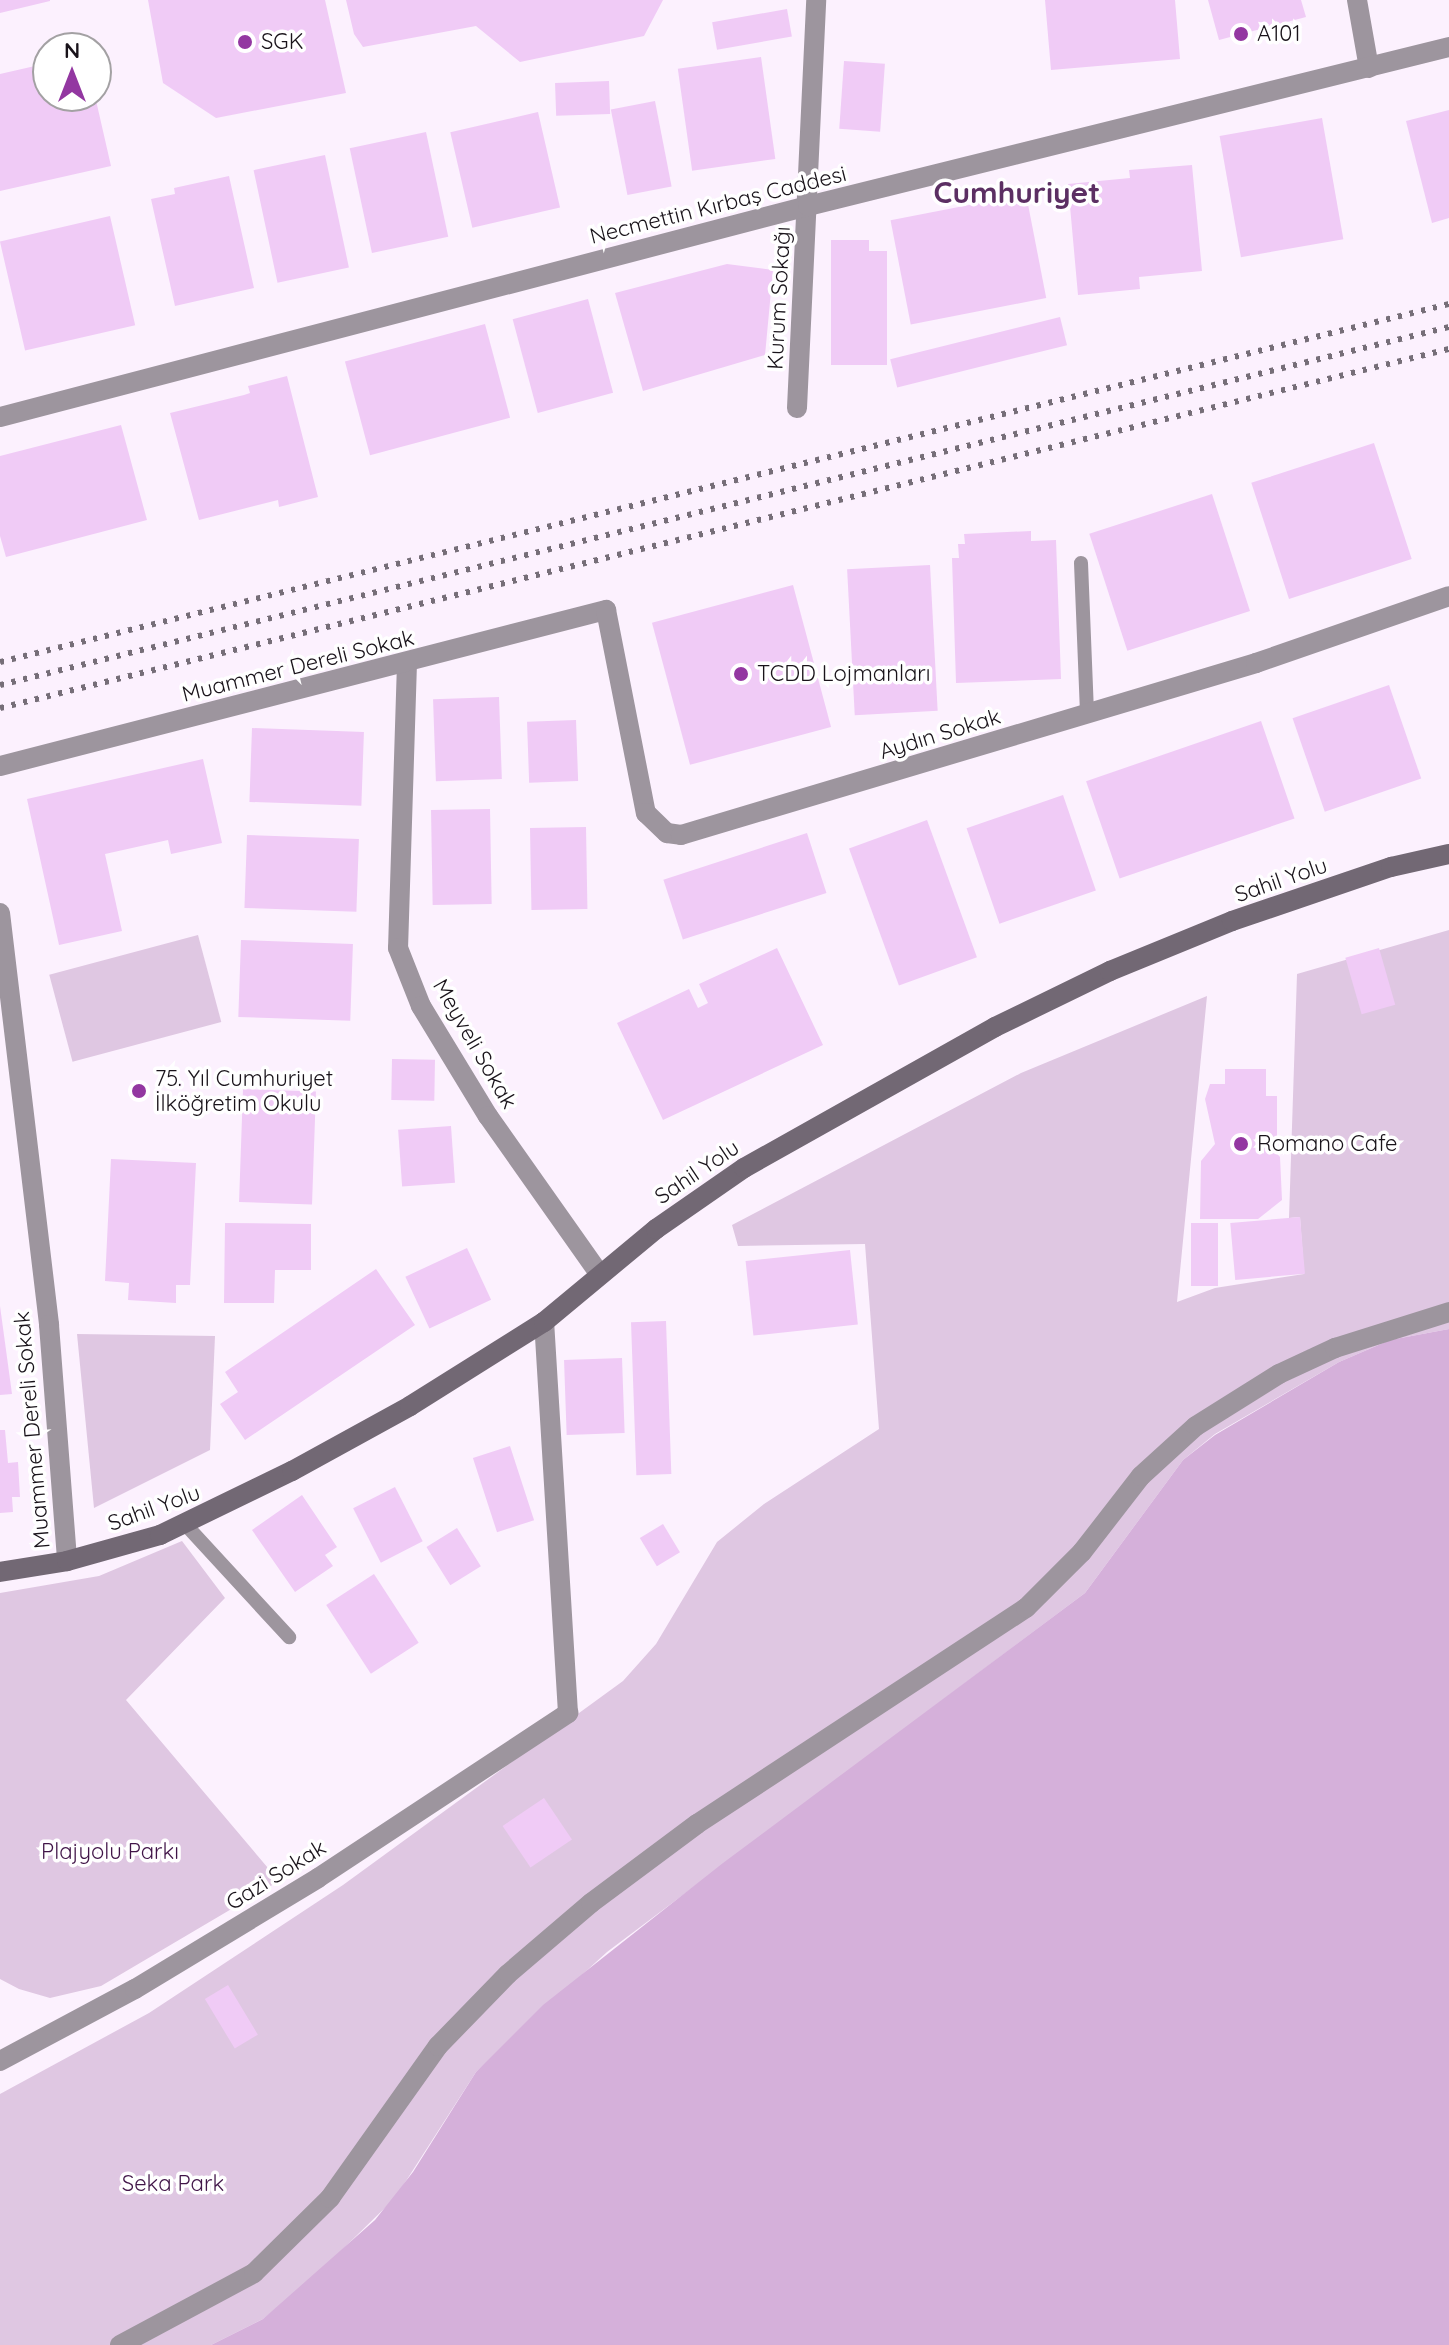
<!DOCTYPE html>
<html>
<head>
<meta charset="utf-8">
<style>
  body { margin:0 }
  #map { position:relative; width:1449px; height:2345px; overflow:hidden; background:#fcf1fe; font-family:Quicksand,sans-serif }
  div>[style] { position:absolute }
  .green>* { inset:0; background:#dfc7e2; transform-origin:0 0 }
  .water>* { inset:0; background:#d5b0da }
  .building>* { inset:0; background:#f0cbf6; transform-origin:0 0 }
  .service>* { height:14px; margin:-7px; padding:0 7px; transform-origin:7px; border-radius:7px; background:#9d959e }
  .pedestrian>* { height:20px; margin:-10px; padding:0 10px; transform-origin:10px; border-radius:10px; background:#9d959e }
  .minor>* { height:20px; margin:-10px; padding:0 10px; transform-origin:10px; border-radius:10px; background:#9d959e }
  .secondary>* { height:20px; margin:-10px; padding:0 10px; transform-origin:10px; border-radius:10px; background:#726874 }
  .rail>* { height:6px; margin-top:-3px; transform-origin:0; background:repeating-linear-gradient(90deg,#766e78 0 4px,transparent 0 12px) }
  .dots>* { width:22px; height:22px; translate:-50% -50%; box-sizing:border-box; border:4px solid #fff; border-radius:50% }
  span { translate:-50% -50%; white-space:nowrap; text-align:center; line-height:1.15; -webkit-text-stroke:7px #fff; paint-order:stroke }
  .poi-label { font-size:22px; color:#19131a }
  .left { translate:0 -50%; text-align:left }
  .street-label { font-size:22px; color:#19131a }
  .park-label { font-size:22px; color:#411548 }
  .district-label { font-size:30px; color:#5c2f63; font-weight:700 }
  .north { position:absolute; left:32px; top:32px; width:80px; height:80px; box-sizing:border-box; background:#fff; border:2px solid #a3a1a3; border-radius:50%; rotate:0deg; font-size:22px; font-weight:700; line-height:32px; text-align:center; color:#19131a }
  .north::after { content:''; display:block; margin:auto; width:28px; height:36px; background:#9337a1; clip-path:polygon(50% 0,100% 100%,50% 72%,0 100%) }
</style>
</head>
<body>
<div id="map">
  <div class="green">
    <i style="clip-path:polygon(1449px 930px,1449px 1329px,1390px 1340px,1339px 1362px,1215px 1434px,1183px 1460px,1085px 1593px,607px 1952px,476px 2072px,395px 2198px,305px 2286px,263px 2319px,211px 2345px,0 2345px,0 2094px,149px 2013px,343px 1885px,623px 1681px,656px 1644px,717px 1542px,764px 1504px,879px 1429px,865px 1244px,738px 1246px,732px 1225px,1021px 1073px,1207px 996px,1177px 1302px,1215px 1288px,1304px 1274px,1300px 1217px,1289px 1218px,1297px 974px)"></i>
    <i style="left:198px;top:935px;width:90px;height:154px;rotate:75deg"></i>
    <i style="clip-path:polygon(77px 1334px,215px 1336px,210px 1450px,94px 1508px)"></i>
    <i style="clip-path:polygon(182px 1541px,225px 1598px,126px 1700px,279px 1881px,101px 1986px,50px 1998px,19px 1989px,0 1979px,0 1593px,99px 1576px)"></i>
  </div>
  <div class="water">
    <i style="clip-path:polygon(1449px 1329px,1449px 2345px,211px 2345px,263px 2319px,375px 2220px,413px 2172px,476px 2072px,543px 2005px,723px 1863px,1085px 1593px,1183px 1460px,1215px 1435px,1339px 1362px,1390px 1340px)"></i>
  </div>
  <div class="building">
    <i style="clip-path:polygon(0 0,50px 0,50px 1px,0 13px)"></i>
    <i style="clip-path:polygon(148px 0,325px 0,346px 93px,216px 118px,163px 83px)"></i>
    <i style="clip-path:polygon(346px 0,663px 0,644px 36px,520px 62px,476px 26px,363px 47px,354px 34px)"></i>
    <i style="clip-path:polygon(1045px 0,1175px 0,1180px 59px,1051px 70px)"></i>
    <i style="clip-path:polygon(1208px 0,1301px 0,1306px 17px,1219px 40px)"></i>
    <i style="left:787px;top:9px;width:28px;height:76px;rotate:80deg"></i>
    <i style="left:761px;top:57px;width:103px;height:84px;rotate:82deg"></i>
    <i style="left:844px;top:61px;width:41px;height:68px;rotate:4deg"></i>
    <i style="clip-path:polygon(48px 63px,48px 96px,95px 96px,111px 166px,0 191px,0 74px)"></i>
    <i style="left:609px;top:81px;width:33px;height:54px;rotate:88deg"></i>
    <i style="left:655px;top:101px;width:87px;height:45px;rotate:79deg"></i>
    <i style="clip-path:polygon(1449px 110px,1449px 218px,1432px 223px,1406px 121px)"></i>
    <i style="left:538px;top:112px;width:98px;height:90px;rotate:77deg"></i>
    <i style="left:1322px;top:118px;width:123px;height:104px;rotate:80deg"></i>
    <i style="left:426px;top:132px;width:107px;height:78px;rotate:78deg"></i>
    <i style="left:325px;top:155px;width:115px;height:73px;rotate:78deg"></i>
    <i style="clip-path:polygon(1192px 165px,1202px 271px,1139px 277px,1140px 289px,1078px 295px,1068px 184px,1130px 178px,1129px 170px)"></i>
    <i style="clip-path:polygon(229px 176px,254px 288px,175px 306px,151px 199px,175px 194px,174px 188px)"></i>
    <i style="left:1026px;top:194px;width:106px;height:138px;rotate:79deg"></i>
    <i style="left:110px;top:216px;width:112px;height:113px;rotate:77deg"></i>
    <i style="clip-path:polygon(831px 240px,869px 240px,869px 251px,887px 251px,887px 365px,831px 365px)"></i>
    <i style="clip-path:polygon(727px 264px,773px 270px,765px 355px,643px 391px,615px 293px)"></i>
    <i style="left:588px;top:299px;width:97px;height:78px;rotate:75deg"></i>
    <i style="left:1060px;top:317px;width:29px;height:175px;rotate:76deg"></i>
    <i style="left:485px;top:324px;width:97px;height:145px;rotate:75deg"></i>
    <i style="clip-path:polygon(287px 376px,318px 497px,279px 507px,278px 500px,199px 520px,170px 413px,244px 395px,250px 393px,248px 386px)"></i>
    <i style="clip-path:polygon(121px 425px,147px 520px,6px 557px,0 536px,0 456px)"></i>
    <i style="left:1374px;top:443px;width:122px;height:129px;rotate:72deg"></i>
    <i style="left:1212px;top:494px;width:123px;height:129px;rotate:72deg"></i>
    <i style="clip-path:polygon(1031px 531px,1031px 541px,1056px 540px,1061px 679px,956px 683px,952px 558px,959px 558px,958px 544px,965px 544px,964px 534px)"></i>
    <i style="left:930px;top:565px;width:146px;height:83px;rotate:87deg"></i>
    <i style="left:793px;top:585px;width:147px;height:146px;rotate:75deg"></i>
    <i style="left:1389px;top:685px;width:99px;height:102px;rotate:71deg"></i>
    <i style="left:499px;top:697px;width:82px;height:66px;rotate:88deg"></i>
    <i style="left:576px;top:720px;width:61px;height:49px;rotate:88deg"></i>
    <i style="left:1261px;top:721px;width:103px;height:185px;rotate:71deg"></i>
    <i style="left:252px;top:728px;width:112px;height:74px;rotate:2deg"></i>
    <i style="clip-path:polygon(203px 759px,222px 843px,171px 854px,168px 840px,105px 854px,122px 931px,59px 945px,27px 799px)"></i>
    <i style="left:1063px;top:795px;width:101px;height:102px;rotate:71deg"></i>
    <i style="left:490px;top:809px;width:95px;height:59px;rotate:89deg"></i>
    <i style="left:927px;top:820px;width:146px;height:83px;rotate:70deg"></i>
    <i style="left:586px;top:827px;width:82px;height:56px;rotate:89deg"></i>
    <i style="left:807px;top:833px;width:63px;height:151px;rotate:72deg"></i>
    <i style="left:247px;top:835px;width:112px;height:73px;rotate:2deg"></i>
    <i style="left:241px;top:940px;width:112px;height:77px;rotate:2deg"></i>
    <i style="clip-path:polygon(777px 948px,823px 1045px,663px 1120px,617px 1023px,689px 989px,698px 1008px,708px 1003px,699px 984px)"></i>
    <i style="left:1379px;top:948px;width:59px;height:35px;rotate:74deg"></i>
    <i style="left:392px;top:1059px;width:43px;height:41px;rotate:1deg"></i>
    <i style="clip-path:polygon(1225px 1069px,1266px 1069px,1266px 1096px,1277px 1096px,1277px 1142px,1267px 1143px,1280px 1157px,1282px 1200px,1258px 1219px,1200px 1219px,1201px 1161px,1215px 1144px,1205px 1099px,1210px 1084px,1225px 1084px)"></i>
    <i style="left:243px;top:1089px;width:73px;height:113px;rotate:2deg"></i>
    <i style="left:451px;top:1126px;width:57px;height:53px;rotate:86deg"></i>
    <i style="clip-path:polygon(111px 1159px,196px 1163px,190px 1285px,176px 1285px,176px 1303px,128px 1300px,129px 1283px,105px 1281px)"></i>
    <i style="left:1300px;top:1217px;width:57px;height:70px;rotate:85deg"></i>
    <i style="clip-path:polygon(225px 1223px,311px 1224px,311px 1270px,275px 1270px,274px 1303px,224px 1303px)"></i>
    <i style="left:1191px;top:1223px;width:27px;height:63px"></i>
    <i style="left:467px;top:1248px;width:57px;height:68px;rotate:65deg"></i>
    <i style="left:850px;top:1250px;width:75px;height:105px;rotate:84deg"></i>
    <i style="clip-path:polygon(376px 1269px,415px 1325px,245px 1440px,220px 1404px,238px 1392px,225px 1372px)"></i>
    <i style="clip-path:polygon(0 1306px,12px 1394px,0 1395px)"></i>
    <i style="left:666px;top:1321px;width:153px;height:35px;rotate:88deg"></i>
    <i style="left:622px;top:1358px;width:75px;height:58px;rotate:88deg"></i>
    <i style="clip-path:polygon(0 1430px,5px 1430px,8px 1463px,18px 1462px,20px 1497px,12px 1497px,13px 1512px,0 1513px)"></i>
    <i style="left:510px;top:1446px;width:78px;height:39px;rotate:72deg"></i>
    <i style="left:395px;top:1487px;width:61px;height:47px;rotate:63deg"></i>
    <i style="clip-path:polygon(302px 1495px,337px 1547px,325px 1555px,333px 1566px,295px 1592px,252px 1530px)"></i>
    <i style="left:663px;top:1524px;width:33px;height:27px;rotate:59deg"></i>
    <i style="left:457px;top:1528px;width:45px;height:36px;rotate:58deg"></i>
    <i style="left:374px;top:1574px;width:82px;height:57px;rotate:57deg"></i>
    <i style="left:544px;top:1798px;width:50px;height:50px;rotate:56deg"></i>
    <i style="left:228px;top:1985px;width:58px;height:27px;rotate:59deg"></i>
  </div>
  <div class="service">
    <i style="left:1081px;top:563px;width:151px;rotate:87.7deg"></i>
    <i style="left:185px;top:1524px;width:154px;rotate:47.4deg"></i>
  </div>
  <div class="pedestrian">
    <i style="left:120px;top:2345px;width:152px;rotate:-28.2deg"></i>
    <i style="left:254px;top:2273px;width:107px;rotate:-44.6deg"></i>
    <i style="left:330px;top:2198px;width:186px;rotate:-54.6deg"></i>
    <i style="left:438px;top:2046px;width:100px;rotate:-45.8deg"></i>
    <i style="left:508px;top:1974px;width:109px;rotate:-40.5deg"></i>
    <i style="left:591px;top:1903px;width:132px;rotate:-36.7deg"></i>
    <i style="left:697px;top:1824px;width:394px;rotate:-33.3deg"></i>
    <i style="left:1026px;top:1608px;width:79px;rotate:-45deg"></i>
    <i style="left:1082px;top:1552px;width:96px;rotate:-52.2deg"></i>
    <i style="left:1141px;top:1476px;width:74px;rotate:-42.3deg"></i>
    <i style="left:1196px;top:1426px;width:98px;rotate:-32.1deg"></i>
    <i style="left:1279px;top:1374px;width:62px;rotate:-24.9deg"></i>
    <i style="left:1335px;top:1348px;width:120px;rotate:-17.5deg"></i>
  </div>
  <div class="minor">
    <i style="left:1357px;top:0;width:69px;rotate:80deg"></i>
    <i style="left:797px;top:408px;width:408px;rotate:-87.3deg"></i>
    <i style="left:0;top:417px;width:835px;rotate:-14.64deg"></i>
    <i style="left:808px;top:206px;width:660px;rotate:-13.93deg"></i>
    <i style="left:407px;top:663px;width:285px;rotate:91.8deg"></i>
    <i style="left:398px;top:948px;width:62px;rotate:68.4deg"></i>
    <i style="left:421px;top:1006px;width:129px;rotate:58.7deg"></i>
    <i style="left:488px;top:1116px;width:194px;rotate:54.8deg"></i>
    <i style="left:0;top:766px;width:626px;rotate:-14.44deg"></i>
    <i style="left:606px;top:610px;width:207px;rotate:78.9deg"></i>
    <i style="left:646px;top:813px;width:29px;rotate:44deg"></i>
    <i style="left:667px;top:833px;width:14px;rotate:8deg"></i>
    <i style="left:681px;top:835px;width:600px;rotate:-16.65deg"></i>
    <i style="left:1256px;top:663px;width:204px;rotate:-19.1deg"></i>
    <i style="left:0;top:913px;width:415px;rotate:83.2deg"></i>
    <i style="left:49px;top:1325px;width:237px;rotate:85.6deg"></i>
    <i style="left:0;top:2061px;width:153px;rotate:-28.1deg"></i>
    <i style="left:135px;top:1989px;width:214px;rotate:-31.2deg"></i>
    <i style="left:318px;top:1878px;width:300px;rotate:-33.4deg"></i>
    <i style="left:568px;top:1713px;width:392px;rotate:-93.5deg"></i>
  </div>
  <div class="secondary">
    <i style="left:0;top:1572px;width:68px;rotate:-9.3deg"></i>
    <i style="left:67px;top:1561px;width:97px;rotate:-15.6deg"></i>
    <i style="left:160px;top:1535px;width:147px;rotate:-25.9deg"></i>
    <i style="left:292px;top:1471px;width:135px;rotate:-28.8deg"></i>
    <i style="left:410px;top:1406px;width:158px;rotate:-32.1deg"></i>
    <i style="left:544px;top:1322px;width:146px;rotate:-39.7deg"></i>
    <i style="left:656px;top:1229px;width:107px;rotate:-34.7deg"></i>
    <i style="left:744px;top:1168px;width:288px;rotate:-29.3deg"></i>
    <i style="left:995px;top:1027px;width:128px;rotate:-26deg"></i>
    <i style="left:1110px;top:971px;width:132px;rotate:-22.3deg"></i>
    <i style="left:1232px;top:921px;width:168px;rotate:-18.8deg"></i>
    <i style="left:1391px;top:867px;width:59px;rotate:-12.6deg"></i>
  </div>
  <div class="rail">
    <i style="left:0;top:662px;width:1493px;rotate:-13.88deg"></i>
    <i style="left:0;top:685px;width:1493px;rotate:-13.88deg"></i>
    <i style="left:0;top:708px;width:1493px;rotate:-13.92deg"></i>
  </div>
  <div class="dots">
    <i style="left:1241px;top:34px;background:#9337a1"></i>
    <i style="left:245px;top:42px;background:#9337a1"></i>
    <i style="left:741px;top:674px;background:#9337a1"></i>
    <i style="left:139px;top:1091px;background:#9337a1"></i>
    <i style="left:1241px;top:1144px;background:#9337a1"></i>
  </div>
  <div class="poi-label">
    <span class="left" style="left:1257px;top:34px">A101</span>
    <span class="left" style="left:261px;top:42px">SGK</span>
    <span class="left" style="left:757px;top:674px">TCDD Lojmanları</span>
    <span class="left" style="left:155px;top:1091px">75. Yıl Cumhuriyet<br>İlköğretim Okulu</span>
    <span class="left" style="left:1257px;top:1144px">Romano Cafe</span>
  </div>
  <div class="street-label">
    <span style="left:718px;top:205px;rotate:-14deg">Necmettin Kırbaş Caddesi</span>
    <span style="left:779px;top:298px;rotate:-87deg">Kurum Sokağı</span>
    <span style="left:298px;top:666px;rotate:-14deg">Muammer Dereli Sokak</span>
    <span style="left:940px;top:734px;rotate:-17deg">Aydın Sokak</span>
    <span style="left:1281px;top:880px;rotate:-19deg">Sahil Yolu</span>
    <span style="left:475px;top:1044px;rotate:60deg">Meyveli Sokak</span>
    <span style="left:697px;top:1172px;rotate:-34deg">Sahil Yolu</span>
    <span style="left:32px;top:1430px;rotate:-95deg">Muammer Dereli Sokak</span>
    <span style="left:154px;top:1508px;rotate:-20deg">Sahil Yolu</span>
    <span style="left:276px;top:1875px;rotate:-32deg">Gazi Sokak</span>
  </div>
  <div class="park-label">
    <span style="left:110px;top:1852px">Plajyolu Parkı</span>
    <span style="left:173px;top:2184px">Seka Park</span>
  </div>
  <div class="district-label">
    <span style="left:1017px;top:192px">Cumhuriyet</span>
  </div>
  <div class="north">N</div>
</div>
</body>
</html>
